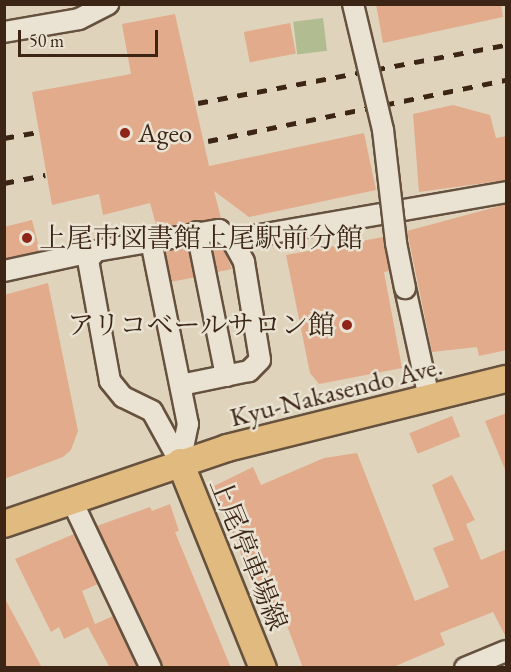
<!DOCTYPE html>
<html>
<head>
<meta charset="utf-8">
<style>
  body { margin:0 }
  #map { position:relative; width:511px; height:672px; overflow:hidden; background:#dfd4bb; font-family:"EB Garamond","Noto Serif JP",serif }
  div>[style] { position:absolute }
  .green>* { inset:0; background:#b1bd91; transform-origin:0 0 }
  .building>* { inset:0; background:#e1ab8c; transform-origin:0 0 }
  .roads { filter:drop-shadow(2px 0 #65513e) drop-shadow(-2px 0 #65513e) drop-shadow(0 2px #65513e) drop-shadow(0 -2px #65513e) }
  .minor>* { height:20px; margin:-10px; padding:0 10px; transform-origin:10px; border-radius:10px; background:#eae3d3 }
  .major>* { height:26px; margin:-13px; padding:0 13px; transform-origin:13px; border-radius:13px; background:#e0ba7e }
  .rail>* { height:4.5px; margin-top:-2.25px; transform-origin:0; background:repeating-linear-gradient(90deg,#3c2515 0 10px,transparent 0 20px) }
  .bridges { filter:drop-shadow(2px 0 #65513e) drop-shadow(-2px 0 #65513e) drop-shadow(0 2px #65513e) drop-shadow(0 -2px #65513e) }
  .minor-bridge>* { height:20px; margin:-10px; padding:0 10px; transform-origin:10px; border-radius:10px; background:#eae3d3 }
  .dots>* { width:16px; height:16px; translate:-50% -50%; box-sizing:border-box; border:3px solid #eae3d3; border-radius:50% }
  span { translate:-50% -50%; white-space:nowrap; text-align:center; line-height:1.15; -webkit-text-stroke:5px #eae3d3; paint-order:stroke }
  .poi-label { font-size:27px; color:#3c2515 }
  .left { translate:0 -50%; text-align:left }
  .right { translate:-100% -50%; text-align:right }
  .street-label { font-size:27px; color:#3c2515 }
  .frame { position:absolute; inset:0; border:6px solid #3c2515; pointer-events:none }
  .scale { position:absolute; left:18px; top:30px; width:140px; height:27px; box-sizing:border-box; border:3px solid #3c2515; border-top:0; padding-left:8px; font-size:18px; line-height:21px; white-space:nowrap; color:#3c2515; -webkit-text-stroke:4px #eae3d3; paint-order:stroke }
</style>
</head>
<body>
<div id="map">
  <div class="green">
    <i style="left:323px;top:18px;width:33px;height:30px;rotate:83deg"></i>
  </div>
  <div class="building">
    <i style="clip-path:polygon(376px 4px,501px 4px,503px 17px,383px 43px)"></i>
    <i style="clip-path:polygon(175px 14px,209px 166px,364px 133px,376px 190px,249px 217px,214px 191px,221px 218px,157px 228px,150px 203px,103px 215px,99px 194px,52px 205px,32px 92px,131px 74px,122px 24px)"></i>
    <i style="left:290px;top:23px;width:31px;height:47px;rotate:79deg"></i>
    <i style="clip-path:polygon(453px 105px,490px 115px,496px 138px,507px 136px,507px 180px,419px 192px,413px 114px)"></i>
    <i style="clip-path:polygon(507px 204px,507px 350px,479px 356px,477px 347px,432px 352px,407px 231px)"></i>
    <i style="clip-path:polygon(32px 220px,40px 251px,4px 259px,4px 227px)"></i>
    <i style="clip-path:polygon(383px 237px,389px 271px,384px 272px,402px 368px,319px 384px,310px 373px,286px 255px)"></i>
    <i style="clip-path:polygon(212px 243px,223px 248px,232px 269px,217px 272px)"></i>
    <i style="left:188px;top:247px;width:31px;height:23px;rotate:79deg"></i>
    <i style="clip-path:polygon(48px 283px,78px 431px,71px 450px,63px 457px,4px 479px,4px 295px)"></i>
    <i style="clip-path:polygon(507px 413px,507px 472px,506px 472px,485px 421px)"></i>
    <i style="left:452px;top:416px;width:22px;height:46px;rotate:68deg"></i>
    <i style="clip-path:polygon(357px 453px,415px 601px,449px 587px,433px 548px,454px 540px,432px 485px,452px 475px,475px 520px,466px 524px,481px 560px,507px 549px,507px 639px,493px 612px,440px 633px,445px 645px,391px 668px,303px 668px,280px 607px,265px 614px,214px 486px,253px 467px,261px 485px,324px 458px)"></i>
    <i style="clip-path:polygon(170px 504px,179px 531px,175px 532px,231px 668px,163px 668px,97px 526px,150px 507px,152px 511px)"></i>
    <i style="clip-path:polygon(74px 534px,98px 584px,82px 591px,95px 624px,113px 616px,137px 668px,110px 668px,88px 627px,64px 639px,59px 627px,51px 632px,15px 559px)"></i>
    <i style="clip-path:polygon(4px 597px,31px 647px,42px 668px,4px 668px)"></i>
  </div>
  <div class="roads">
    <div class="minor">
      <i style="left:4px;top:32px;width:76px;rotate:-9.8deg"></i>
      <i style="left:79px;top:19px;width:33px;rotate:-27deg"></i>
      <i style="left:197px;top:232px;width:147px;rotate:78.6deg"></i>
      <i style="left:232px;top:240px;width:278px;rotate:-9.9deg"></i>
      <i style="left:151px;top:241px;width:187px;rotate:78.6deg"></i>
      <i style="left:188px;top:424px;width:39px;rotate:102deg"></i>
      <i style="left:4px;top:271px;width:94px;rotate:-12.3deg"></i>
      <i style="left:405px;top:288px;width:113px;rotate:77.7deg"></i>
      <i style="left:180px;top:462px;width:58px;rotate:-118.8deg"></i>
      <i style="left:152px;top:411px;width:32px;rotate:-154deg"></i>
      <i style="left:123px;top:397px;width:21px;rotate:-129deg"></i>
      <i style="left:110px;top:381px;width:123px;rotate:-100.3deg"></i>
      <i style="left:88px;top:260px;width:12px;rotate:-48deg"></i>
      <i style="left:96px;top:251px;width:125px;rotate:-9.7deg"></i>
      <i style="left:219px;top:230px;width:16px;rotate:38deg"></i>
      <i style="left:232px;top:240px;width:25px;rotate:61deg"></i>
      <i style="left:244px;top:262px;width:99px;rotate:80.7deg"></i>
      <i style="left:260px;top:360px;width:16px;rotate:135deg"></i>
      <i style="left:249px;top:371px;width:69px;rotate:168.4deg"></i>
      <i style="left:71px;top:499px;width:187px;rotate:64.7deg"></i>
      <i style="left:465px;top:668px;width:44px;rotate:-22.5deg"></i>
    </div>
    <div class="major">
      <i style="left:180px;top:462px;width:222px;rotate:68.1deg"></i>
      <i style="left:4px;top:524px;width:236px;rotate:-18.8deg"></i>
      <i style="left:227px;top:448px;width:287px;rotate:-13.9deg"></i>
    </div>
  </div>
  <div class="rail">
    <i style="left:198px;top:103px;width:313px;rotate:-10.7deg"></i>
    <i style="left:4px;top:138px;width:34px;rotate:-10deg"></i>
    <i style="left:208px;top:141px;width:304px;rotate:-11.6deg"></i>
    <i style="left:4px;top:183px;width:42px;rotate:-11deg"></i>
  </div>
  <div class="bridges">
    <div class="minor-bridge">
      <i style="left:353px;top:4px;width:130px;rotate:76.6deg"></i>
      <i style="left:383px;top:130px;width:114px;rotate:83.4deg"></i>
      <i style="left:396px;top:243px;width:46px;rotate:78.7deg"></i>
    </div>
  </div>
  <div class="dots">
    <i style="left:125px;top:133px;background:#8f2418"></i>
    <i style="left:27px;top:238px;background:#8f2418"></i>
    <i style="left:347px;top:325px;background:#8f2418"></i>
  </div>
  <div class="poi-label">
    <span class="left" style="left:138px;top:133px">Ageo</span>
    <span class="left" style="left:39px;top:238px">上尾市図書館上尾駅前分館</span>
    <span class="right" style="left:335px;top:325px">アリコベールサロン館</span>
  </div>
  <div class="street-label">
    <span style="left:336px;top:391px;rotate:-14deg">Kyu-Nakasendo Ave.</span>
    <span style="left:249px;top:554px;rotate:68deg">上尾停車場線</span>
  </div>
  <div class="frame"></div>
  <div class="scale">50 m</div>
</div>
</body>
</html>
